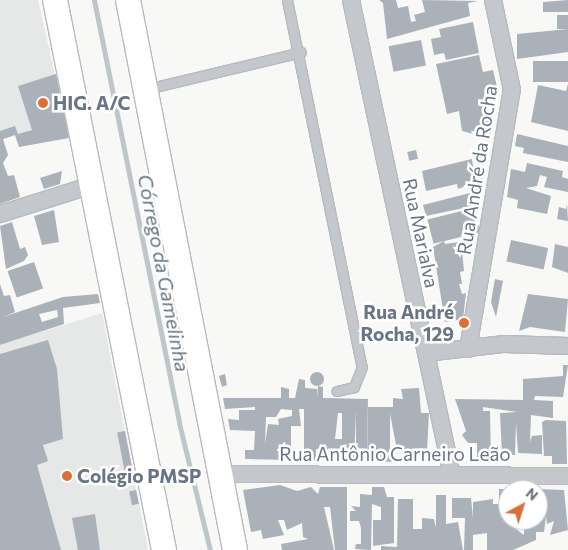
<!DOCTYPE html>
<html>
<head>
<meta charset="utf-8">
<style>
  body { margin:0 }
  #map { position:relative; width:568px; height:550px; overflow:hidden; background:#f8f8f6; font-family:Commissioner,sans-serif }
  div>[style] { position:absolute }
  .built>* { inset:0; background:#e6e7e7 }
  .stream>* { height:5px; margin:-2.5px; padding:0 2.5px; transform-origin:2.5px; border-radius:2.5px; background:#bec6cc }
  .building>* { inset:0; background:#abb1b8; transform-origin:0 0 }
  .round { border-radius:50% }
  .roads { filter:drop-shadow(1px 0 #b7babf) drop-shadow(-1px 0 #b7babf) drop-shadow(0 1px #b7babf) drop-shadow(0 -1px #b7babf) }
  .lane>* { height:9px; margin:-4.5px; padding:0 4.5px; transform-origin:4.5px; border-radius:4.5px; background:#c4c7cb }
  .street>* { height:16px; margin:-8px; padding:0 8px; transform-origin:8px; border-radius:8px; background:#c4c7cb }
  .secondary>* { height:24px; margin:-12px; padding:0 12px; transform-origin:12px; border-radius:12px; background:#fff }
  .dots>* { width:14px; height:14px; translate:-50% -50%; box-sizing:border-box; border:2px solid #fff; border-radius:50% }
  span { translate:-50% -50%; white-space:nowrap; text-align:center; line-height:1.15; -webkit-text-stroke:5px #fff; paint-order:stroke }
  .poi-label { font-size:19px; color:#697585; font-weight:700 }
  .left { translate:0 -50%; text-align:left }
  .right { translate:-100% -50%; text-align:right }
  .street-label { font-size:19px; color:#697585 }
  .water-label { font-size:20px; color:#657681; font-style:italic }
  .north { position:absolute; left:498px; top:480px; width:50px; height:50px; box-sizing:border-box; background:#fff; border:1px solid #c3c8ce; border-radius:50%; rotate:40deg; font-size:14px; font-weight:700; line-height:20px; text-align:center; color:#697585 }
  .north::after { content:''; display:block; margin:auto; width:18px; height:22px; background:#db6f34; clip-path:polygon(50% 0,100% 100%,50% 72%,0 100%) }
</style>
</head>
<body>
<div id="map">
  <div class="built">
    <i style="clip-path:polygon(0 0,38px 0,65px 119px,0 140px)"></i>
    <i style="clip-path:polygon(102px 313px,148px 550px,0 550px,0 345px)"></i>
  </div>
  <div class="stream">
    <i style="left:94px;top:0;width:431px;rotate:78.6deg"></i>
    <i style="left:179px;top:423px;width:131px;rotate:76.3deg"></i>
  </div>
  <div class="building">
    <i style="clip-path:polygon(379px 0,396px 0,398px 8px,408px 6px,411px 22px,416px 21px,414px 15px,425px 12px,422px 0,478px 1px,468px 3px,470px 16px,387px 39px,383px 3px)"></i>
    <i style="clip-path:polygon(568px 0,568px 12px,543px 12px,543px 2px)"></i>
    <i style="left:557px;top:15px;width:11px;height:14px"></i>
    <i style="clip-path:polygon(473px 22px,479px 53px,446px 60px,444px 53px,434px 55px,431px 39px,441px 37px,439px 29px)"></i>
    <i style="clip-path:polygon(568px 29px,568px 52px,517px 59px,517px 34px)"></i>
    <i style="left:421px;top:40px;width:26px;height:33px;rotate:79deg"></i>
    <i style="clip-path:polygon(479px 55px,483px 72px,493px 70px,497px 87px,485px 89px,482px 114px,493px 115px,490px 138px,462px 131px,459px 111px,447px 114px,436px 64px)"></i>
    <i style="left:533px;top:61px;width:35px;height:21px"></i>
    <i style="clip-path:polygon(56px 74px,69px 138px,19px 147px,15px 135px,3px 139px,8px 155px,3px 163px,8px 176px,14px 175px,20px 197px,0 204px,0 131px,15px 126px,18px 134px,32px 130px,18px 86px)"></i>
    <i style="clip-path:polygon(568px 84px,568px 131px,531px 122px,538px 85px,566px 91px)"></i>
    <i style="clip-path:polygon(517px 134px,568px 146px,568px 162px,523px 153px,524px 148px,515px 146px)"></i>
    <i style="left:416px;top:150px;width:9px;height:9px;rotate:77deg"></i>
    <i style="clip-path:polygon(472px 159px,475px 180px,483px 178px,481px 190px,470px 192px,468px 181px,463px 187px,458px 189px,457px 184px,426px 191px,422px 171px)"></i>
    <i style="clip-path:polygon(527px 163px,563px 171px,562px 177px,568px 179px,568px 192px,544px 187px,547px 177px,540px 175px,537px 186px,526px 188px,551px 196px,547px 214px,517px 208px,518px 200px,507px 197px,511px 169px,525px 172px)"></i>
    <i style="clip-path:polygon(62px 171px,60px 184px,44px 189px,40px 178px)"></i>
    <i style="clip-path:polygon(470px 193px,473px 206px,426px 216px,423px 205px)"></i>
    <i style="clip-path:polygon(567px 204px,568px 221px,557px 219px,559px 207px,566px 209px)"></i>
    <i style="left:474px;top:208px;width:25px;height:48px;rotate:76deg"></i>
    <i style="clip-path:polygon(54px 210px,59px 242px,42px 245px,34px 216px)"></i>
    <i style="clip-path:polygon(12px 222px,20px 249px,25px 247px,28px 255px,24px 261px,6px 269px,0 226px)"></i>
    <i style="clip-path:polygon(473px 240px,471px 249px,462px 251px,464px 271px,460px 272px,462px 284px,459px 284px,462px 294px,466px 293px,463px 319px,445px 322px,433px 247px,444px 241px,445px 244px)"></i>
    <i style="left:511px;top:240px;width:38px;height:22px;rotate:12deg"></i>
    <i style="clip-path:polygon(555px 244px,568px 247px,568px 273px,552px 267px)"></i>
    <i style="left:34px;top:262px;width:28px;height:28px;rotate:71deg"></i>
    <i style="clip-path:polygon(495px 279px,503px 281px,496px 317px,491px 302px)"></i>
    <i style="clip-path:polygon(evenodd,0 284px,4px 296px,10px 295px,15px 312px,3px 317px,63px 297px,98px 294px,100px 303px,63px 308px,64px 324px,0 345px,0 284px,57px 310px,58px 317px,42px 322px,39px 314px,57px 310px)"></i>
    <i style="clip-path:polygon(528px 294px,568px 299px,565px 332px,530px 327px,519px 331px)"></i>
    <i style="clip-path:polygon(48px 340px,57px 369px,63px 439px,43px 445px,48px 461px,37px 465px,61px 550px,0 550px,0 354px)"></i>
    <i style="clip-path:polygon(563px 365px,568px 365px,563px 397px,535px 396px,534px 400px,553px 401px,553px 418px,531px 415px,530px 442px,532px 436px,542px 435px,542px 454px,518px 453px,516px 423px,515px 455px,502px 455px,500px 413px,517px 412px,483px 407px,483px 411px,490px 411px,491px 463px,472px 459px,477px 458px,477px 443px,468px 443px,462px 435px,466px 431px,455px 399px,523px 400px,523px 379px,563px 376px)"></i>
    <i class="round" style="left:310px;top:372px;width:14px;height:14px"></i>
    <i style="clip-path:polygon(225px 374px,227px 385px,222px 387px,219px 376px)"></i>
    <i style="clip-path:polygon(evenodd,299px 379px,305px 380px,305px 388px,317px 389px,317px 398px,318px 386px,323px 387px,323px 398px,368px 399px,367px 452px,356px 452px,356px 411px,354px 461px,342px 461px,342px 450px,316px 449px,316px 416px,316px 461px,304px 460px,304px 409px,299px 409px,301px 426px,291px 426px,291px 460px,245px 459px,245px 450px,254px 450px,255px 431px,230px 430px,228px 419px,239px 420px,239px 410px,255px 410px,255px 407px,225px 409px,223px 398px,281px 398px,281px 387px,289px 389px,289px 398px,295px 398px,299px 379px,281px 409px,292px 410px,292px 416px,278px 419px,279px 425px,268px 424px,265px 444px,266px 417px,276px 417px,281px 409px,299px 379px,338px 413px,342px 413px,342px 439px,335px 439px,338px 413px)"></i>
    <i style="clip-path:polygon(419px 388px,421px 413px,429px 413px,427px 451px,397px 450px,390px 414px,390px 451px,385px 455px,392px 455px,392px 462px,367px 461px,368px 407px,393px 407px,393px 398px,403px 399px,401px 389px)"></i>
    <i style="clip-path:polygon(546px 420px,566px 421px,567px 464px,552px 464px,552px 456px,544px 456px,542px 422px)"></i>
    <i style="left:125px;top:431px;width:49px;height:8px;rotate:79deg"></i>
    <i style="clip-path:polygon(280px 485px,297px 491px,311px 487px,318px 494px,320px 487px,347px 487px,347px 550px,335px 550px,330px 507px,324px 507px,334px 550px,282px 550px,281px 544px,308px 539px,303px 537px,302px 523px,287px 530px,284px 520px,278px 520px,284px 535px,263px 539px,261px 530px,251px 532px,243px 490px)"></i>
    <i style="clip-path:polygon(372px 487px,384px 487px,387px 497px,394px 497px,394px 543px,373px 546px,373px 520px,381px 520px,381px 507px,372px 504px,371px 550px,355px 549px,356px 544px,361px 544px,361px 528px,359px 521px,350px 521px,350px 511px,356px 511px,351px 506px,360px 507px,360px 494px,372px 495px)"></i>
    <i style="clip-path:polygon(499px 489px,507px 489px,508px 520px,516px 520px,516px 535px,516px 529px,524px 535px,524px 522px,519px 520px,538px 520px,538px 489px,564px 490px,568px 530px,550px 535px,554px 521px,547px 524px,546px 516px,544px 532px,536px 532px,536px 540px,513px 550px,487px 550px,487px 533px,473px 535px,473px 550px,464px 550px,465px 518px,452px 518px,452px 498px,471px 498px,473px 518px,473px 502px,493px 499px,493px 504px,499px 504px)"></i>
    <i style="left:136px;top:490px;width:14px;height:7px;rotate:78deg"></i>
    <i style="clip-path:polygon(436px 495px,446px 495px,446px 524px,458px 522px,463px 550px,381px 550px,381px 546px,397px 547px,398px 499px,413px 499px,413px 529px,422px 529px,422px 518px,434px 519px,436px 528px)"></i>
    <i style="clip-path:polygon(95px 514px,100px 550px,78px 550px,72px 518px)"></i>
  </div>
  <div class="roads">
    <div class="lane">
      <i style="left:287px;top:0;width:375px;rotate:78.5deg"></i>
      <i style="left:362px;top:367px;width:22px;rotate:112deg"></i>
      <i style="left:354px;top:387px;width:18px;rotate:167deg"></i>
      <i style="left:146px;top:89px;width:159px;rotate:-13.4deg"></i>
    </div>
    <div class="street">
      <i style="left:351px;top:0;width:485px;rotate:78deg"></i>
      <i style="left:0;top:214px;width:100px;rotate:-17.5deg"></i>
      <i style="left:468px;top:349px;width:263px;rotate:-80.4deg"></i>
      <i style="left:512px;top:90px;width:92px;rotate:-101.9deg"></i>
      <i style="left:426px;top:353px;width:79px;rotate:-6.6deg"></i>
      <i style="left:504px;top:344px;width:64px;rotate:1.8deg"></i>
      <i style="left:221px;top:474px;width:347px;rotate:0.3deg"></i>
    </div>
    <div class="secondary">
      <i style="left:55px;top:0;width:561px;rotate:78.79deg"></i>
      <i style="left:128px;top:0;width:560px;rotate:78.99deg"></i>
    </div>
  </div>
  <div class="dots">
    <i style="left:43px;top:103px;background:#db6f34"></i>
    <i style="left:464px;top:323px;background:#db6f34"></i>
    <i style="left:67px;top:476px;background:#db6f34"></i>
  </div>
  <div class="poi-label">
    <span class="left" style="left:53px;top:103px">HIG. A/C</span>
    <span class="right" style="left:454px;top:323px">Rua André<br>Rocha, 129</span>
    <span class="left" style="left:77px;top:476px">Colégio PMSP</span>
  </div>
  <div class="street-label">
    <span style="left:477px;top:170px;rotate:-81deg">Rua André da Rocha</span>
    <span style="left:421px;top:233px;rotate:78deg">Rua Marialva</span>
    <span style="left:395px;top:454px">Rua Antônio Carneiro Leão</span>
  </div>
  <div class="water-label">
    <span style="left:164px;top:273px;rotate:79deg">Córrego da Gamelinha</span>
  </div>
  <div class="north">N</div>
</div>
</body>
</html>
